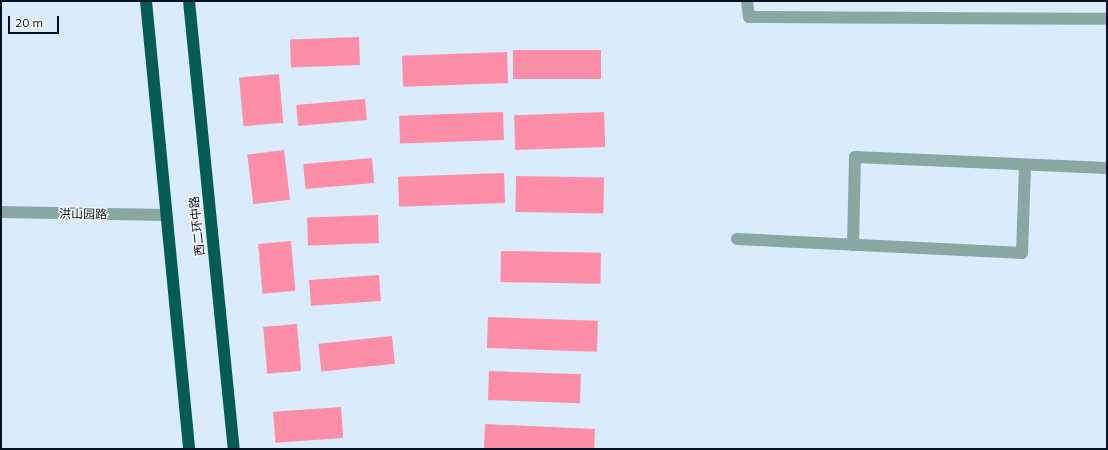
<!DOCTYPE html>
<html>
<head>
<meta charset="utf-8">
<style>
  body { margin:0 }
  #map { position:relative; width:1108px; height:450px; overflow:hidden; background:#daecfc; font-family:Mulish,"Noto Sans SC",sans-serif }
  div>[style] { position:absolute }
  .building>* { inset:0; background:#fd8ea7; transform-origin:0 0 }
  .minor>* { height:12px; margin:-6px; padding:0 6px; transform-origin:6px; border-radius:6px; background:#8aa7a3 }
  .highway>* { height:12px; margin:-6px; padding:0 6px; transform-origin:6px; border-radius:6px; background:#045c55 }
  span { translate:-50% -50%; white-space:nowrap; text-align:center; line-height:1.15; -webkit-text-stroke:3px #f6f6f6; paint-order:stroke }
  .street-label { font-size:12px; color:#041422 }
  .frame { position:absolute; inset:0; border:2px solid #041422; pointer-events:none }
  .scale { position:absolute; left:8px; top:16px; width:51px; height:18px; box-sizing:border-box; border:2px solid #041422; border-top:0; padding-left:5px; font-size:12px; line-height:14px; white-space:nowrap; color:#041422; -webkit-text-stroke:3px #f6f6f6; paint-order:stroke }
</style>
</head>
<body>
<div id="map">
  <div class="building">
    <i style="left:359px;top:37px;width:28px;height:69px;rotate:88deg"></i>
    <i style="left:601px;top:50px;width:29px;height:88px;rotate:90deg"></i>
    <i style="left:507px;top:52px;width:31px;height:105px;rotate:88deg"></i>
    <i style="left:279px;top:74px;width:49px;height:40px;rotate:85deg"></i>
    <i style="left:365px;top:99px;width:21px;height:69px;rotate:85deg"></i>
    <i style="left:503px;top:112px;width:28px;height:104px;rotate:88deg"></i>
    <i style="left:604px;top:112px;width:35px;height:90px;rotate:88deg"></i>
    <i style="left:284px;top:150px;width:50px;height:37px;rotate:83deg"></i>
    <i style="left:372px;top:158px;width:25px;height:69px;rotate:85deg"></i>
    <i style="left:504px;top:173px;width:30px;height:106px;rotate:88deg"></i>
    <i style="left:516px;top:176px;width:88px;height:36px;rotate:1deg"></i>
    <i style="left:378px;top:215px;width:28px;height:71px;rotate:88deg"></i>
    <i style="left:291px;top:241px;width:50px;height:33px;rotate:85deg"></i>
    <i style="left:501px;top:251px;width:100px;height:31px;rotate:1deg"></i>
    <i style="left:379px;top:275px;width:26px;height:70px;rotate:86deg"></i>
    <i style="left:488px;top:317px;width:110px;height:31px;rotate:2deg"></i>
    <i style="left:297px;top:324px;width:47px;height:34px;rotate:85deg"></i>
    <i style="left:392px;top:336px;width:28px;height:74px;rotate:84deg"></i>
    <i style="left:489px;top:371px;width:92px;height:29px;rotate:2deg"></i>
    <i style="left:341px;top:407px;width:31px;height:68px;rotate:86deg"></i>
    <i style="clip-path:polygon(485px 424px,595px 429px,594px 449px,484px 449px)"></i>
  </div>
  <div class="minor">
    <i style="left:747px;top:1px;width:16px;rotate:83deg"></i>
    <i style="left:749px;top:17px;width:358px;rotate:0.3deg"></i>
    <i style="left:1px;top:212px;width:165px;rotate:1deg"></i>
    <i style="left:737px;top:239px;width:285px;rotate:2.8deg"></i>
    <i style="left:1022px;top:253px;width:88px;rotate:-88deg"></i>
    <i style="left:853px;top:245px;width:88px;rotate:-88.7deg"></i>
    <i style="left:855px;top:157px;width:252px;rotate:2.5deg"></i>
  </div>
  <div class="highway">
    <i style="left:146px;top:1px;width:450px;rotate:84.5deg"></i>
    <i style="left:189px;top:1px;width:450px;rotate:84.3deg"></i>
  </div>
  <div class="street-label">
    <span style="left:83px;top:214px;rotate:1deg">洪山园路</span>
    <span style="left:197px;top:226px;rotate:-96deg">西二环中路</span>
  </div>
  <div class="frame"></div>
  <div class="scale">20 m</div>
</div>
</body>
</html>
